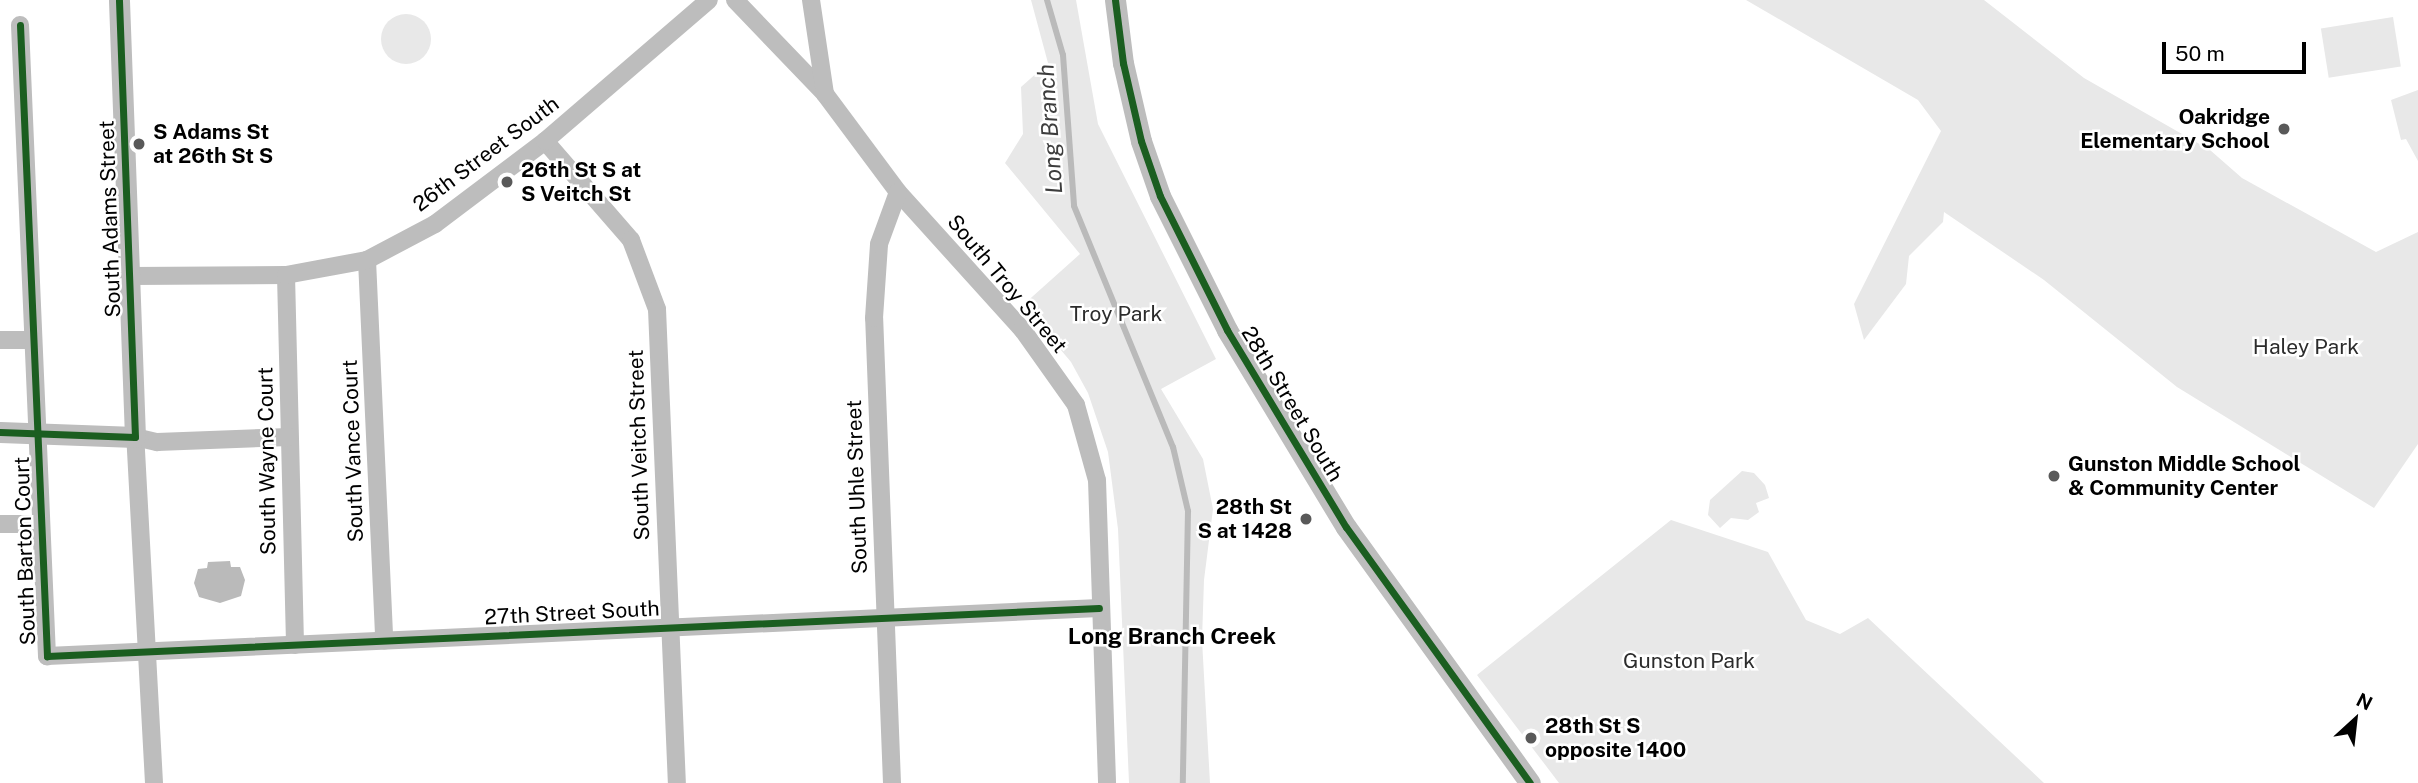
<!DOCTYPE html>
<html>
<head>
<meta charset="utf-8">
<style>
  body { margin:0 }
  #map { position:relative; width:2418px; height:783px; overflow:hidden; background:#fff; font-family:"Public Sans",sans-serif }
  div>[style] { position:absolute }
  .green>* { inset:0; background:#e8e8e8; transform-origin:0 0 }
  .round { border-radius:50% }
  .water>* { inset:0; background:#bababa }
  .stream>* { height:6px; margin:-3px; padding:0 3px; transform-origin:3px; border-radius:3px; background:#bababa }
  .minor>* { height:18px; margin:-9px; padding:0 9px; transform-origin:9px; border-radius:9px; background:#bdbdbd }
  .tertiary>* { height:21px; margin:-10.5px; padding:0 10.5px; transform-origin:10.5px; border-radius:10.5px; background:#bdbdbd }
  .cycleway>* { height:7px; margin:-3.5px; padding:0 3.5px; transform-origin:3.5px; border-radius:3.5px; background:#1b5e20 }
  .dots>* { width:19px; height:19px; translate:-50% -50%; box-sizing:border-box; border:4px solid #fff; border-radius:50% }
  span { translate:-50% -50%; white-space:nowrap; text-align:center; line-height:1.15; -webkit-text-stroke:5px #fff; paint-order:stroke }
  .poi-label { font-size:21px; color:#000; font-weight:700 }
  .right { translate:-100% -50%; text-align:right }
  .left { translate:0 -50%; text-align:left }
  .street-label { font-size:21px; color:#000 }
  .park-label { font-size:21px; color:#2c2c2c }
  .water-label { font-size:23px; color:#3d3d3d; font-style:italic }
  .neighbourhood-label { font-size:23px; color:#000; font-weight:700 }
  .north { position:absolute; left:2320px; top:685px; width:70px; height:70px; -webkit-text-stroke:5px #fff; paint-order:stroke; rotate:27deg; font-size:19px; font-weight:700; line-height:28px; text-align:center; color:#000 }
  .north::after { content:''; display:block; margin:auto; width:24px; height:32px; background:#000; clip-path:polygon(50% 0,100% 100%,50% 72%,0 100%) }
  .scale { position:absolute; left:2162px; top:42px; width:144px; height:32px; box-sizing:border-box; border:4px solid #000; border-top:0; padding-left:9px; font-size:21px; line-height:24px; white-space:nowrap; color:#000; -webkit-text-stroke:5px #fff; paint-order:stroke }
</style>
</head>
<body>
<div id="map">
  <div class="green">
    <i style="clip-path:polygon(1031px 0,1076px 0,1098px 124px,1216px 359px,1161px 389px,1203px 459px,1213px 509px,1204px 580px,1202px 640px,1210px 783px,1129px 783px,1118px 529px,1108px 452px,1088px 393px,1071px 362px,1023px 305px,1080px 254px,1005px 163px,1023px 134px,1021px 87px,1048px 63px)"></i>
    <i style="clip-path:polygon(1746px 0,1984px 0,2084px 78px,2210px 150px,2242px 178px,2376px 252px,2418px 232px,2418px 444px,2374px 508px,2177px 387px,2044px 280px,1944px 212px,1943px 222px,1909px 256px,1906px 284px,1864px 340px,1854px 304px,1941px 131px,1918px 100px)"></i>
    <i class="round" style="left:381px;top:14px;width:50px;height:50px"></i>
    <i style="left:2393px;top:17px;width:50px;height:73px;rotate:81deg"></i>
    <i style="clip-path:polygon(2418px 90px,2418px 161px,2406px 139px,2401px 140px,2391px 100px)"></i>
    <i style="clip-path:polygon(1742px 471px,1754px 473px,1765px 485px,1769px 498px,1756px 503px,1759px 512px,1748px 520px,1731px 518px,1720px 528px,1708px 515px,1710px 500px)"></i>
    <i style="clip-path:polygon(1671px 520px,1768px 552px,1806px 620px,1840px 634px,1868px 618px,2044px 783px,1559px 783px,1477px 675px)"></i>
  </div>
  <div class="water">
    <i style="clip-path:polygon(230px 561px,231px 567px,240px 567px,245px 580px,241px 596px,220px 603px,199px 597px,194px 583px,198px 569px,207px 568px,208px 562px)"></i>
  </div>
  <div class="stream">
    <i style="left:1047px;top:0;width:57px;rotate:73.8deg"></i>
    <i style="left:1063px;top:55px;width:151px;rotate:85.8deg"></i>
    <i style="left:1074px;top:206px;width:261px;rotate:67.7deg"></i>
    <i style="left:1173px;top:447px;width:66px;rotate:76.8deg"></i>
    <i style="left:1188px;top:511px;width:272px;rotate:91.1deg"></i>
  </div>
  <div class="minor">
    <i style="left:735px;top:0;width:130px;rotate:46.2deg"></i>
    <i style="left:825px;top:94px;width:122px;rotate:53.3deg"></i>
    <i style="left:898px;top:192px;width:185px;rotate:47.9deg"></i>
    <i style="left:1022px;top:329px;width:93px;rotate:54.6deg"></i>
    <i style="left:1076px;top:405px;width:78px;rotate:74.4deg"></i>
    <i style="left:1097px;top:480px;width:303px;rotate:88.1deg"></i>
    <i style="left:811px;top:0;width:95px;rotate:81.5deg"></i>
    <i style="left:20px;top:25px;width:632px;rotate:87.55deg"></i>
    <i style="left:47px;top:656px;width:1053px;rotate:-2.61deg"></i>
    <i style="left:545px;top:141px;width:131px;rotate:49deg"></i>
    <i style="left:631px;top:240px;width:74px;rotate:69.4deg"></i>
    <i style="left:657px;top:309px;width:474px;rotate:87.6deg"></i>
    <i style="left:367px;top:260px;width:381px;rotate:87.4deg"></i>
    <i style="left:286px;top:275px;width:370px;rotate:88.6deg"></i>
    <i style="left:131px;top:276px;width:155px;rotate:-0.4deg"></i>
    <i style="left:286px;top:275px;width:82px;rotate:-10.5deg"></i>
    <i style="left:367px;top:260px;width:77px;rotate:-27.9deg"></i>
    <i style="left:435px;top:224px;width:138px;rotate:-37deg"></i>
    <i style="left:545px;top:141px;width:216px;rotate:-40.7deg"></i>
    <i style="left:0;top:340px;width:33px"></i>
    <i style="left:0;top:524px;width:41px"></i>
    <i style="left:154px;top:783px;width:347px;rotate:-93.1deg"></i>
    <i style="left:135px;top:437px;width:23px;rotate:13deg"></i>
    <i style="left:157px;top:442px;width:132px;rotate:-2.2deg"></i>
    <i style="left:892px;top:783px;width:465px;rotate:-92.2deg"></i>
    <i style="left:874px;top:318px;width:74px;rotate:-86.1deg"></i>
    <i style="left:879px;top:244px;width:55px;rotate:-69.9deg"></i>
  </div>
  <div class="tertiary">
    <i style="left:1115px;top:0;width:64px;rotate:82.8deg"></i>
    <i style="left:1123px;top:63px;width:80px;rotate:77deg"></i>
    <i style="left:1141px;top:141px;width:58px;rotate:70.9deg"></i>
    <i style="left:1160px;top:196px;width:150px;rotate:63.4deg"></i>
    <i style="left:1227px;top:330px;width:230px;rotate:58.9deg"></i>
    <i style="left:1346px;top:527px;width:315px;rotate:54.3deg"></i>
    <i style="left:0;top:432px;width:135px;rotate:2.1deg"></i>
    <i style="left:135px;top:437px;width:437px;rotate:-92.1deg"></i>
  </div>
  <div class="cycleway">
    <i style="left:1115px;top:0;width:64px;rotate:82.8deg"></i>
    <i style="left:1123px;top:63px;width:80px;rotate:77deg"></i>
    <i style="left:1141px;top:141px;width:58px;rotate:70.9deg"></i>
    <i style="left:1160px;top:196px;width:150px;rotate:63.4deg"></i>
    <i style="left:1227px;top:330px;width:230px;rotate:58.9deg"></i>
    <i style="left:1346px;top:527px;width:315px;rotate:54.3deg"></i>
    <i style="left:20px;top:25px;width:632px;rotate:87.55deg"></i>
    <i style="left:47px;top:656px;width:1053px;rotate:-2.61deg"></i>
    <i style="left:0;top:432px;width:135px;rotate:2.1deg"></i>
    <i style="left:135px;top:437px;width:437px;rotate:-92.1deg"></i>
  </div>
  <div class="dots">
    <i style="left:2284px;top:129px;background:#595959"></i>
    <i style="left:139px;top:144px;background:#595959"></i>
    <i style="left:507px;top:182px;background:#595959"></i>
    <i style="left:2054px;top:476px;background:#595959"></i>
    <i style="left:1306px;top:519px;background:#595959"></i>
    <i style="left:1531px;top:738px;background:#595959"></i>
  </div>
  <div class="poi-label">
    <span class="right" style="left:2270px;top:129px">Oakridge<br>Elementary School</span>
    <span class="left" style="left:153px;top:144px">S Adams St<br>at 26th St S</span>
    <span class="left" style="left:521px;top:182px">26th St S at<br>S Veitch St</span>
    <span class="left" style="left:2068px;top:476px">Gunston Middle School<br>&amp; Community Center</span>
    <span class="right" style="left:1292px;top:519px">28th St<br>S at 1428</span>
    <span class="left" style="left:1545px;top:738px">28th St S<br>opposite 1400</span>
  </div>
  <div class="street-label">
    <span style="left:486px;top:154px;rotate:-37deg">26th Street South</span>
    <span style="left:110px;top:219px;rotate:-92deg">South Adams Street</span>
    <span style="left:1007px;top:284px;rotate:50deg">South Troy Street</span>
    <span style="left:1292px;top:404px;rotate:59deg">28th Street South</span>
    <span style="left:639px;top:445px;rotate:-92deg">South Veitch Street</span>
    <span style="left:353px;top:451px;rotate:-92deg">South Vance Court</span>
    <span style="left:267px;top:461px;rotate:-91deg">South Wayne Court</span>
    <span style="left:857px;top:487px;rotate:-92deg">South Uhle Street</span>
    <span style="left:25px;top:551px;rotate:-92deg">South Barton Court</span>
    <span style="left:572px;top:613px;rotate:-3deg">27th Street South</span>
  </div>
  <div class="park-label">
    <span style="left:1116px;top:314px">Troy Park</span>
    <span style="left:2306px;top:347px">Haley Park</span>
    <span style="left:1689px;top:661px">Gunston Park</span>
  </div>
  <div class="water-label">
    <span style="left:1050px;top:129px;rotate:-94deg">Long Branch</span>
  </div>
  <div class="neighbourhood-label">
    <span style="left:1172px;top:636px">Long Branch Creek</span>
  </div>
  <div class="north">N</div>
  <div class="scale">50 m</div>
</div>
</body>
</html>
